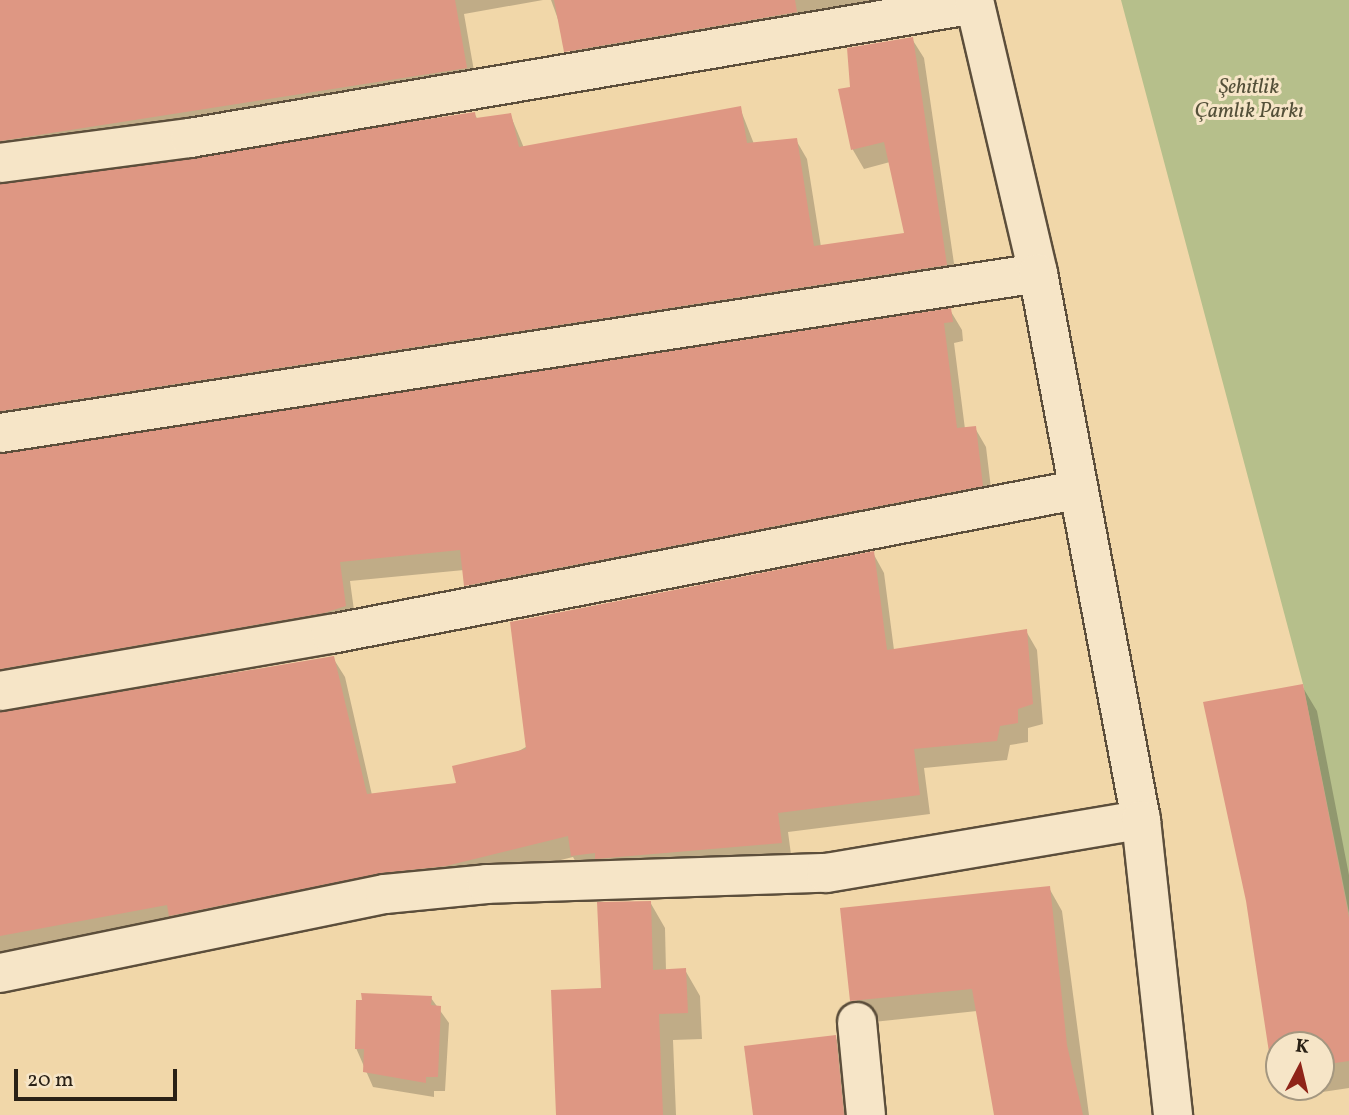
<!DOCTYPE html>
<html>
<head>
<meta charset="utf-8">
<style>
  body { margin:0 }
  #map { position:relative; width:1349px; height:1115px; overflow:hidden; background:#f1d7a9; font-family:Vollkorn,serif }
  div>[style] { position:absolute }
  .green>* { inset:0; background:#b6bf8b }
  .shadow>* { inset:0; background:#0003 }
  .building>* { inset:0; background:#de9783 }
  .roads { filter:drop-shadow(2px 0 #5c4e3b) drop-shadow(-2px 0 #5c4e3b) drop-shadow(0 2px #5c4e3b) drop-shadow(0 -2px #5c4e3b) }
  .street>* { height:38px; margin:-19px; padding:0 19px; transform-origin:19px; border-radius:19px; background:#f6e5c7 }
  .secondary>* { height:38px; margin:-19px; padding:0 19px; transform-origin:19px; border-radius:19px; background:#f6e5c7 }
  span { translate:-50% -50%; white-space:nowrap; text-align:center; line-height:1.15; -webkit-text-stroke:6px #f6e5c7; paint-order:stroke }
  .park-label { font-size:21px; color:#545039; font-style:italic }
  .north { position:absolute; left:1265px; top:1031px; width:70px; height:70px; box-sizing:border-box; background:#f6e5c7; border:2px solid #a49780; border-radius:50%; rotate:7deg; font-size:19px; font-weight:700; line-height:28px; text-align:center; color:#2a2116 }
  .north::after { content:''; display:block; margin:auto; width:24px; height:32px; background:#8f2418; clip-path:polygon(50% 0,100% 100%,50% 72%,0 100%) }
  .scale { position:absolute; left:14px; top:1069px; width:163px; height:32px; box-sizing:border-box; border:4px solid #2a2116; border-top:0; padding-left:9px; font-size:21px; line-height:24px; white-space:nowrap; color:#2a2116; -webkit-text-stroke:5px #f6e5c7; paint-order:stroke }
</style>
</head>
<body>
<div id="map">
  <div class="green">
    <i style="clip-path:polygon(1121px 0,1349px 0,1349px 913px,1303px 684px)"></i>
  </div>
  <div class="shadow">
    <i style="clip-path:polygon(0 0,543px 0,464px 14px,477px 88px,0 167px)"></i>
    <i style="clip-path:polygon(551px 0,913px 0,577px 71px)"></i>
    <i style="clip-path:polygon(912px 39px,924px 58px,957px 284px,0 437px,0 186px,474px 113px,478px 120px,510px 114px,524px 148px,740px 108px,754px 144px,796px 140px,807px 159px,821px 247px,906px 235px,890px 162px,864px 169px,853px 150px,840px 90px,852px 88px)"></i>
    <i style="clip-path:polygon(950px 310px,962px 330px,963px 341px,954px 343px,965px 429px,975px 428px,986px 447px,993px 505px,477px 605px,464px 570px,350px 581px,356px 625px,0 694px,0 456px)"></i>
    <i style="clip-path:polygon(873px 553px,884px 573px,894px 650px,1026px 631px,1037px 650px,1043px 724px,1028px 728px,1028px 742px,1010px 745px,1007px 760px,924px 768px,930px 814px,788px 832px,792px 862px,583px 875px,573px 857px,458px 885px,0 956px,0 714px,333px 658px,345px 677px,372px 795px,458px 785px)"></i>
    <i style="clip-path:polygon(1302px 686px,1317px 711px,1349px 875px,1349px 1088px,1289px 1097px,1283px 1087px,1321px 1087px,1321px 1045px,1279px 1045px,1279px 1080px,1274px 1072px)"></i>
    <i style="clip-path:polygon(1049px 888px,1062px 911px,1089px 1115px,995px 1115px,977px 1011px,864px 1023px,852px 1001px)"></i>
    <i style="clip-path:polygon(650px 902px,665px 928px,666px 971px,685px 970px,700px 996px,702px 1039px,673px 1040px,676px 1115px,558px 1115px,603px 990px)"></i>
    <i style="clip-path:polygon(431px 998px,449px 1023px,445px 1091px,434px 1091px,434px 1097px,373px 1087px,356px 1048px)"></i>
    <i style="clip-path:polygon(835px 1037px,850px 1063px,858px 1115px,754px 1115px)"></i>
  </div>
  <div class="building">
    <i style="clip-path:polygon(0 0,455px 0,467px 68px,0 141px)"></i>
    <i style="clip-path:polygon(554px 0,795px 0,797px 12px,564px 52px)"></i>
    <i style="clip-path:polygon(913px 37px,947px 265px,0 411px,0 184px,475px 112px,476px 118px,511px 113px,519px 147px,741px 106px,747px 143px,797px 138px,814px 246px,904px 233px,884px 142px,851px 150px,838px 89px,850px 87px,847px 48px)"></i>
    <i style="clip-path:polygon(951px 308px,953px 322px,944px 323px,957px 428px,976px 426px,983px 486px,464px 586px,460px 550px,340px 562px,346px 606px,324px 613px,0 669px,0 454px)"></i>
    <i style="clip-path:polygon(874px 551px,887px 650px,1027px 629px,1033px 704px,1018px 709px,1018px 723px,1000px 726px,997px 741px,914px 749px,920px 795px,778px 813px,782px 843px,595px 859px,595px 853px,571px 856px,568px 836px,446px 866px,381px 873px,169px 916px,167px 905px,0 936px,0 712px,334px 656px,367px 794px,456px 783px,452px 766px,526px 749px,510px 622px)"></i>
    <i style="clip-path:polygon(1303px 684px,1349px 918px,1349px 1061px,1321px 1065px,1321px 1045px,1279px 1045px,1279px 1071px,1272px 1072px,1246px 901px,1203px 702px)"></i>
    <i style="clip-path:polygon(1050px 886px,1067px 1045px,1083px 1115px,994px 1115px,972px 989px,850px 1001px,840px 908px)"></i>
    <i style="clip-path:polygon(651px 901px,653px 970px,686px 968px,688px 1013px,659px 1014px,663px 1115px,556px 1115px,551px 990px,601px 988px,597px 902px)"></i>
    <i style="clip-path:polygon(361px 993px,432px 996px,431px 1005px,441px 1006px,438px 1077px,426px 1077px,426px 1083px,363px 1072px,364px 1049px,355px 1049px,356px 1000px,362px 1000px)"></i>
    <i style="clip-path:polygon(836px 1035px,844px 1115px,753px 1115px,744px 1046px)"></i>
  </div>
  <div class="roads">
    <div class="street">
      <i style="left:0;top:163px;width:192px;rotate:-7.5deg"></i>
      <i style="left:190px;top:138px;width:796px;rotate:-9.69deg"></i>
      <i style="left:0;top:433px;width:1050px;rotate:-8.76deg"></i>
      <i style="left:0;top:691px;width:336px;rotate:-9.8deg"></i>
      <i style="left:331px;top:634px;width:759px;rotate:-10.94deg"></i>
      <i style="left:0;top:973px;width:393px;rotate:-11.6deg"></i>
      <i style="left:385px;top:894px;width:102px;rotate:-5.6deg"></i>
      <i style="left:487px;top:884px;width:339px;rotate:-1.9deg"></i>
      <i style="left:826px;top:873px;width:319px;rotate:-9.6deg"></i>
      <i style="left:857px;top:1022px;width:93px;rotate:84.5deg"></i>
    </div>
    <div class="secondary">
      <i style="left:974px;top:0;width:280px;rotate:76.8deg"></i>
      <i style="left:1038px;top:273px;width:557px;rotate:79.34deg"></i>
      <i style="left:1141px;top:820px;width:297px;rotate:83.8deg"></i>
    </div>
  </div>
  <div class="park-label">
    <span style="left:1249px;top:100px">Şehitlik<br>Çamlık Parkı</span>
  </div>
  <div class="north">K</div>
  <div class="scale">20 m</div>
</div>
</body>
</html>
